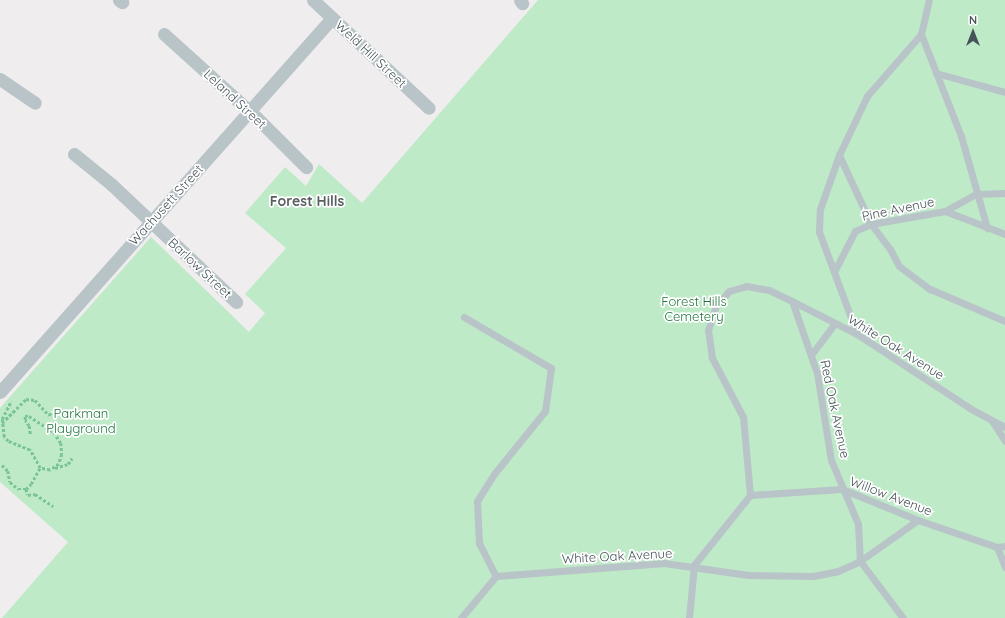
<!DOCTYPE html>
<html>
<head>
<meta charset="utf-8">
<style>
  body { margin:0 }
  #map { position:relative; width:1005px; height:618px; overflow:hidden; background:#efeded; font-family:Quicksand,sans-serif }
  div>[style] { position:absolute }
  .green>* { inset:0; background:#beeac8 }
  .path>* { height:2.5px; margin-top:-1.25px; transform-origin:0; background:repeating-linear-gradient(90deg,#7ac593 0 3px,transparent 0 5px) }
  .service>* { height:7px; margin:-3.5px; padding:0 3.5px; transform-origin:3.5px; border-radius:3.5px; background:#b9c4c8 }
  .minor>* { height:13px; margin:-6.5px; padding:0 6.5px; transform-origin:6.5px; border-radius:6.5px; background:#b9c4c8 }
  span { translate:-50% -50%; white-space:nowrap; text-align:center; line-height:1.15; -webkit-text-stroke:3.5px #fff; paint-order:stroke }
  .street-label { font-size:13px; color:#475358 }
  .park-label { font-size:13px; color:#1e733a }
  .neighbourhood-label { font-size:14px; color:#5a5f61; font-weight:700 }
  .north { position:absolute; left:953px; top:12px; width:40px; height:40px; -webkit-text-stroke:3px #fff; paint-order:stroke; rotate:0deg; font-size:11px; font-weight:700; line-height:16px; text-align:center; color:#475358 }
  .north::after { content:''; display:block; margin:auto; width:14px; height:18px; background:#475358; clip-path:polygon(50% 0,100% 100%,50% 72%,0 100%) }
</style>
</head>
<body>
<div id="map">
  <div class="green">
    <i style="clip-path:polygon(538px 0,1005px 0,1005px 618px,2px 618px,68px 542px,0 482px,0 408px,151px 237px,249px 332px,265px 313px,245px 294px,286px 248px,245px 213px,285px 167px,306px 186px,319px 164px,362px 203px)"></i>
  </div>
  <div class="path">
    <i style="left:2px;top:423px;width:34px;rotate:-45deg"></i>
    <i style="left:26px;top:399px;width:9px;rotate:6deg"></i>
    <i style="left:35px;top:400px;width:21px;rotate:47deg"></i>
    <i style="left:49px;top:415px;width:4px;rotate:-45deg"></i>
    <i style="left:30px;top:434px;width:8px;rotate:-97deg"></i>
    <i style="left:29px;top:426px;width:7px;rotate:-124deg"></i>
    <i style="left:25px;top:420px;width:4px;rotate:-90deg"></i>
    <i style="left:25px;top:416px;width:4px"></i>
    <i style="left:29px;top:416px;width:30px;rotate:33deg"></i>
    <i style="left:54px;top:432px;width:13px;rotate:58deg"></i>
    <i style="left:61px;top:443px;width:11px;rotate:85deg"></i>
    <i style="left:62px;top:454px;width:10px;rotate:107deg"></i>
    <i style="left:59px;top:464px;width:11px;rotate:146deg"></i>
    <i style="left:50px;top:470px;width:10px;rotate:-169deg"></i>
    <i style="left:2px;top:465px;width:8px;rotate:45deg"></i>
    <i style="left:8px;top:471px;width:11px;rotate:80deg"></i>
    <i style="left:10px;top:482px;width:11px;rotate:41deg"></i>
    <i style="left:18px;top:489px;width:8px"></i>
    <i style="left:26px;top:489px;width:7px;rotate:-45deg"></i>
    <i style="left:31px;top:484px;width:18px;rotate:-61deg"></i>
    <i style="left:40px;top:468px;width:21px;rotate:-119deg"></i>
    <i style="left:30px;top:450px;width:24px;rotate:-158deg"></i>
    <i style="left:8px;top:441px;width:6px;rotate:-135deg"></i>
    <i style="left:4px;top:437px;width:18px;rotate:-96deg"></i>
    <i style="left:2px;top:419px;width:20px;rotate:-63deg"></i>
    <i style="left:55px;top:468px;width:14px;rotate:-17deg"></i>
    <i style="left:68px;top:464px;width:7px;rotate:-56deg"></i>
    <i style="left:26px;top:489px;width:6px;rotate:72deg"></i>
    <i style="left:28px;top:495px;width:7px;rotate:-8deg"></i>
    <i style="left:35px;top:494px;width:22px;rotate:34deg"></i>
  </div>
  <div class="service">
    <i style="left:921px;top:34px;width:110px;rotate:68.6deg"></i>
    <i style="left:961px;top:136px;width:96px;rotate:74.2deg"></i>
    <i style="left:936px;top:73px;width:72px;rotate:15.4deg"></i>
    <i style="left:839px;top:155px;width:76px;rotate:65.1deg"></i>
    <i style="left:871px;top:224px;width:31px;rotate:53deg"></i>
    <i style="left:890px;top:249px;width:19px;rotate:62deg"></i>
    <i style="left:899px;top:266px;width:39px;rotate:37deg"></i>
    <i style="left:930px;top:289px;width:82px;rotate:23.1deg"></i>
    <i style="left:945px;top:211px;width:64px;rotate:21deg"></i>
    <i style="left:834px;top:272px;width:46px;rotate:-62.9deg"></i>
    <i style="left:855px;top:231px;width:17px;rotate:-24deg"></i>
    <i style="left:871px;top:224px;width:75px;rotate:-10deg"></i>
    <i style="left:945px;top:211px;width:35px;rotate:-29deg"></i>
    <i style="left:976px;top:194px;width:29px;rotate:-2deg"></i>
    <i style="left:792px;top:301px;width:76px;rotate:70.9deg"></i>
    <i style="left:817px;top:373px;width:88px;rotate:80.9deg"></i>
    <i style="left:831px;top:460px;width:69px;rotate:67.1deg"></i>
    <i style="left:858px;top:524px;width:37px;rotate:87deg"></i>
    <i style="left:860px;top:561px;width:71px;rotate:53deg"></i>
    <i style="left:464px;top:317px;width:101px;rotate:30.4deg"></i>
    <i style="left:551px;top:368px;width:43px;rotate:97.9deg"></i>
    <i style="left:545px;top:411px;width:81px;rotate:129deg"></i>
    <i style="left:494px;top:474px;width:32px;rotate:122deg"></i>
    <i style="left:477px;top:501px;width:42px;rotate:87.3deg"></i>
    <i style="left:479px;top:543px;width:37px;rotate:63deg"></i>
    <i style="left:857px;top:334px;width:109px;rotate:-110.4deg"></i>
    <i style="left:819px;top:232px;width:23px;rotate:-88deg"></i>
    <i style="left:820px;top:209px;width:57px;rotate:-70.6deg"></i>
    <i style="left:839px;top:155px;width:65px;rotate:-64.6deg"></i>
    <i style="left:867px;top:96px;width:82px;rotate:-48.9deg"></i>
    <i style="left:921px;top:34px;width:35px;rotate:-77deg"></i>
    <i style="left:811px;top:355px;width:40px;rotate:-53deg"></i>
    <i style="left:992px;top:421px;width:24px;rotate:57deg"></i>
    <i style="left:750px;top:495px;width:92px;rotate:-3.7deg"></i>
    <i style="left:842px;top:489px;width:82px;rotate:22.2deg"></i>
    <i style="left:918px;top:520px;width:83px;rotate:18.9deg"></i>
    <i style="left:997px;top:547px;width:8px;rotate:-7deg"></i>
    <i style="left:997px;top:547px;width:22px;rotate:68deg"></i>
    <i style="left:694px;top:565px;width:90px;rotate:-51.3deg"></i>
    <i style="left:750px;top:495px;width:78px;rotate:-95.1deg"></i>
    <i style="left:743px;top:417px;width:67px;rotate:-117.7deg"></i>
    <i style="left:712px;top:358px;width:28px;rotate:-98deg"></i>
    <i style="left:708px;top:330px;width:25px;rotate:-72deg"></i>
    <i style="left:716px;top:306px;width:20px;rotate:-49deg"></i>
    <i style="left:729px;top:291px;width:18px;rotate:-16deg"></i>
    <i style="left:746px;top:286px;width:23px;rotate:10deg"></i>
    <i style="left:769px;top:290px;width:25px;rotate:26deg"></i>
    <i style="left:792px;top:301px;width:73px;rotate:26.9deg"></i>
    <i style="left:857px;top:334px;width:136px;rotate:33.3deg"></i>
    <i style="left:971px;top:409px;width:38px;rotate:28deg"></i>
    <i style="left:461px;top:618px;width:55px;rotate:-50.2deg"></i>
    <i style="left:496px;top:576px;width:169px;rotate:-4.4deg"></i>
    <i style="left:664px;top:563px;width:85px;rotate:8.1deg"></i>
    <i style="left:748px;top:575px;width:65px;rotate:0.9deg"></i>
    <i style="left:813px;top:576px;width:25px;rotate:-11deg"></i>
    <i style="left:838px;top:571px;width:24px;rotate:-24deg"></i>
    <i style="left:860px;top:561px;width:71px;rotate:-35.3deg"></i>
    <i style="left:689px;top:618px;width:53px;rotate:-84.6deg"></i>
  </div>
  <div class="minor">
    <i style="left:119px;top:0;width:4px;rotate:34deg"></i>
    <i style="left:313px;top:0;width:158px;rotate:43deg"></i>
    <i style="left:520px;top:0;width:4px;rotate:56deg"></i>
    <i style="left:164px;top:34px;width:124px;rotate:42.1deg"></i>
    <i style="left:256px;top:117px;width:71px;rotate:45deg"></i>
    <i style="left:0;top:79px;width:42px;rotate:34.4deg"></i>
    <i style="left:74px;top:154px;width:48px;rotate:39deg"></i>
    <i style="left:111px;top:184px;width:172px;rotate:43.3deg"></i>
    <i style="left:0;top:392px;width:500px;rotate:-48.4deg"></i>
  </div>
  <div class="street-label">
    <span style="left:371px;top:54px;rotate:43deg">Weld Hill Street</span>
    <span style="left:235px;top:99px;rotate:43deg">Leland Street</span>
    <span style="left:166px;top:205px;rotate:-48deg">Wachusett Street</span>
    <span style="left:898px;top:209px;rotate:-12deg">Pine Avenue</span>
    <span style="left:200px;top:268px;rotate:43deg">Barlow Street</span>
    <span style="left:896px;top:347px;rotate:32deg">White Oak Avenue</span>
    <span style="left:835px;top:409px;rotate:78deg">Red Oak Avenue</span>
    <span style="left:891px;top:496px;rotate:21deg">Willow Avenue</span>
    <span style="left:617px;top:556px;rotate:-3deg">White Oak Avenue</span>
  </div>
  <div class="park-label">
    <span style="left:694px;top:309px">Forest Hills<br>Cemetery</span>
    <span style="left:81px;top:421px">Parkman<br>Playground</span>
  </div>
  <div class="neighbourhood-label">
    <span style="left:307px;top:201px">Forest Hills</span>
  </div>
  <div class="north">N</div>
</div>
</body>
</html>
